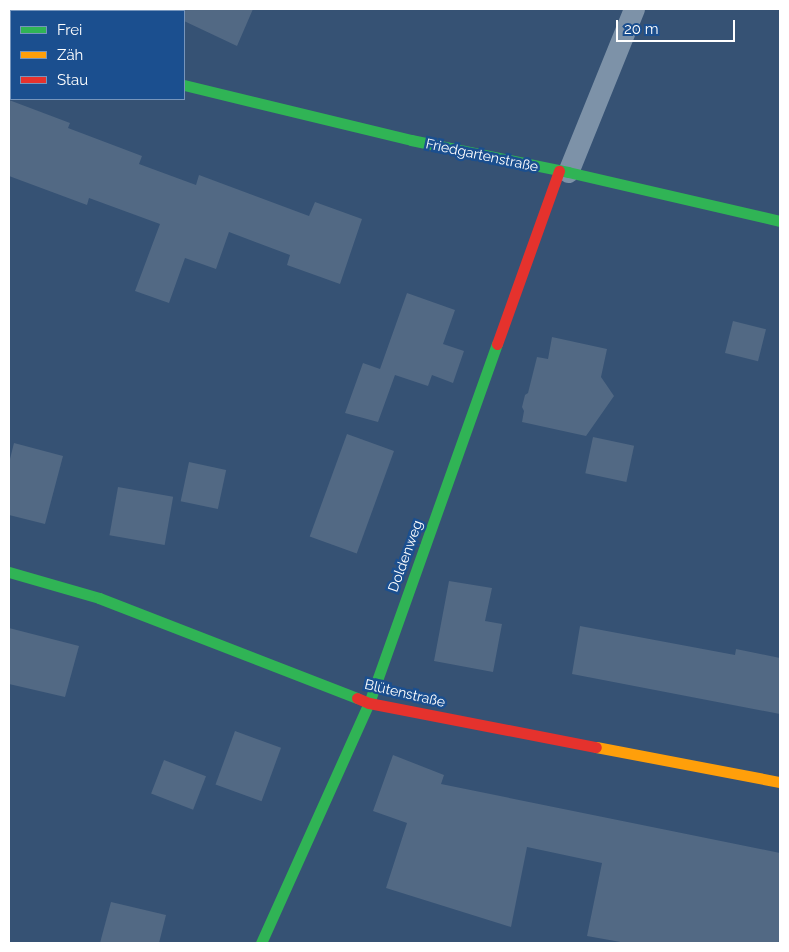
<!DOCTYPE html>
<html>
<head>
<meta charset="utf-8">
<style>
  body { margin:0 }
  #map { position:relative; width:789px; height:952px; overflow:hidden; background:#365274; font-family:Raleway,sans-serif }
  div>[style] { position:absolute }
  .building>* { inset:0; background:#526984; transform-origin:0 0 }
  .lane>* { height:21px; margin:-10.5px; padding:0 10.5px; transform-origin:10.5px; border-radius:10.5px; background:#7d92a8 }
  .street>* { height:28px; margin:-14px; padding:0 14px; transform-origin:14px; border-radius:14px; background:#7d92a8 }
  .fast>* { height:11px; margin:-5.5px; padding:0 5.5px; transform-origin:5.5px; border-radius:5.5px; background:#30b455 }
  .slow>* { height:11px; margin:-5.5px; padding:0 5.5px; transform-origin:5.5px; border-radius:5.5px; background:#ff9f0a }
  .jam>* { height:11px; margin:-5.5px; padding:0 5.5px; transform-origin:5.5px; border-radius:5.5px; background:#e5322d }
  span { translate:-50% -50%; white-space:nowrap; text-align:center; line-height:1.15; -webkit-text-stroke:5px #1b4f8f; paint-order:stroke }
  .street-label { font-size:14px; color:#fff }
  .frame { position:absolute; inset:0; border:10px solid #fff; pointer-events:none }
  .legend { position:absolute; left:10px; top:10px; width:175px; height:90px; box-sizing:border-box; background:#1b4f8f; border:1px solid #7695bc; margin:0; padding:6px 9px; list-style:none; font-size:15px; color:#fff }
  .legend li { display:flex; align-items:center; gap:10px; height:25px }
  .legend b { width:25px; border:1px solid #7695bc }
  .scale { position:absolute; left:616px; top:20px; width:119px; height:22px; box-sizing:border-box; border:2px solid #fff; border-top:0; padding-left:6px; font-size:15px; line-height:18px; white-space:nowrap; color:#fff; -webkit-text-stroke:4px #1b4f8f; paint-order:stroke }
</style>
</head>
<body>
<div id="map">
  <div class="building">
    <i style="clip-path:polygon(156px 9px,253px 9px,237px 46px,184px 21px,184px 11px,162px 11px)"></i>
    <i style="clip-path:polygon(9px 100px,70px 123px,68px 128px,142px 156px,139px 164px,196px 185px,199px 175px,309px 216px,315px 202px,362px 219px,340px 284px,287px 265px,290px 255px,229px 232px,216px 269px,185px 258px,169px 303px,135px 291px,160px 224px,89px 198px,87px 205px,9px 176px)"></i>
    <i style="clip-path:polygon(407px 293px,455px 310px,443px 344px,464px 351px,453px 383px,432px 375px,428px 386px,395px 375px,378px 422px,345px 413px,363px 363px,380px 369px)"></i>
    <i style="left:733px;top:321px;width:34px;height:33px;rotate:14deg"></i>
    <i style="clip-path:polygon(552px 337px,607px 349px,601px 377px,614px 396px,586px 436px,522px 422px,524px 411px,522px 407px,525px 395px,528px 393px,537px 357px,548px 359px)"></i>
    <i style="left:347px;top:434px;width:50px;height:109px;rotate:20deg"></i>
    <i style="left:593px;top:437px;width:42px;height:37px;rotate:12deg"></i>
    <i style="clip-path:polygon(14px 443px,63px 456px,45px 524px,9px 515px,9px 463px)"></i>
    <i style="left:189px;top:462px;width:38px;height:40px;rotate:12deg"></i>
    <i style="left:118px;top:487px;width:56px;height:49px;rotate:10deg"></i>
    <i style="clip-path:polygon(449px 581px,492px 588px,485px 621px,502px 624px,493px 672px,434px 661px)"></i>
    <i style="clip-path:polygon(580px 626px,735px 655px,736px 649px,780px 658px,780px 714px,572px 674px)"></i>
    <i style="clip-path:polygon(9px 628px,79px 646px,65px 697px,9px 684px)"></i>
    <i style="left:235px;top:731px;width:49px;height:57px;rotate:20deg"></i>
    <i style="clip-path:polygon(393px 755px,444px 775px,441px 784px,780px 853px,780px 943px,626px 943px,587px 936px,602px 863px,527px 847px,511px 927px,386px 888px,407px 823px,373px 811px)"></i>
    <i style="left:164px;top:760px;width:45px;height:36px;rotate:21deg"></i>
    <i style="clip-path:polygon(111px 902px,166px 915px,159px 943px,100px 943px)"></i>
  </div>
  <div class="lane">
    <i style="left:568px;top:172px;width:176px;rotate:-68deg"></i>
  </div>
  <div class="street">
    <i style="left:22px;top:11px;width:3px;rotate:-45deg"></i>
    <i style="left:9px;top:27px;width:2px;rotate:27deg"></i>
  </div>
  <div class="fast">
    <i style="left:184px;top:85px;width:234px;rotate:13.6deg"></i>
    <i style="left:411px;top:140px;width:160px;rotate:11.5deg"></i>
    <i style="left:568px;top:172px;width:218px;rotate:13deg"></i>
    <i style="left:9px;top:572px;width:94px;rotate:16.1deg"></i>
    <i style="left:99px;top:598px;width:277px;rotate:21.2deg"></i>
    <i style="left:261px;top:943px;width:263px;rotate:-65.8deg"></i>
    <i style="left:369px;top:703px;width:381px;rotate:-70.4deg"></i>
  </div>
  <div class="slow">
    <i style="left:596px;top:747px;width:187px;rotate:10.8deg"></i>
  </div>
  <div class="jam">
    <i style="left:497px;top:344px;width:184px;rotate:-70.3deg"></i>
    <i style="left:357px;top:698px;width:13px;rotate:23deg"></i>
    <i style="left:369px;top:703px;width:231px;rotate:11deg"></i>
  </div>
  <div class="street-label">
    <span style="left:482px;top:155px;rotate:12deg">Friedgartenstraße</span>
    <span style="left:405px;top:556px;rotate:-70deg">Doldenweg</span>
    <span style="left:405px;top:693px;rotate:13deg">Blütenstraße</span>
  </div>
  <div class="frame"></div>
  <ul class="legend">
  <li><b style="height:6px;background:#30b455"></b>Frei</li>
  <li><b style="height:6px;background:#ff9f0a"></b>Zäh</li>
  <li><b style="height:6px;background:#e5322d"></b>Stau</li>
  </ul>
  <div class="scale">20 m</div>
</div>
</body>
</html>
